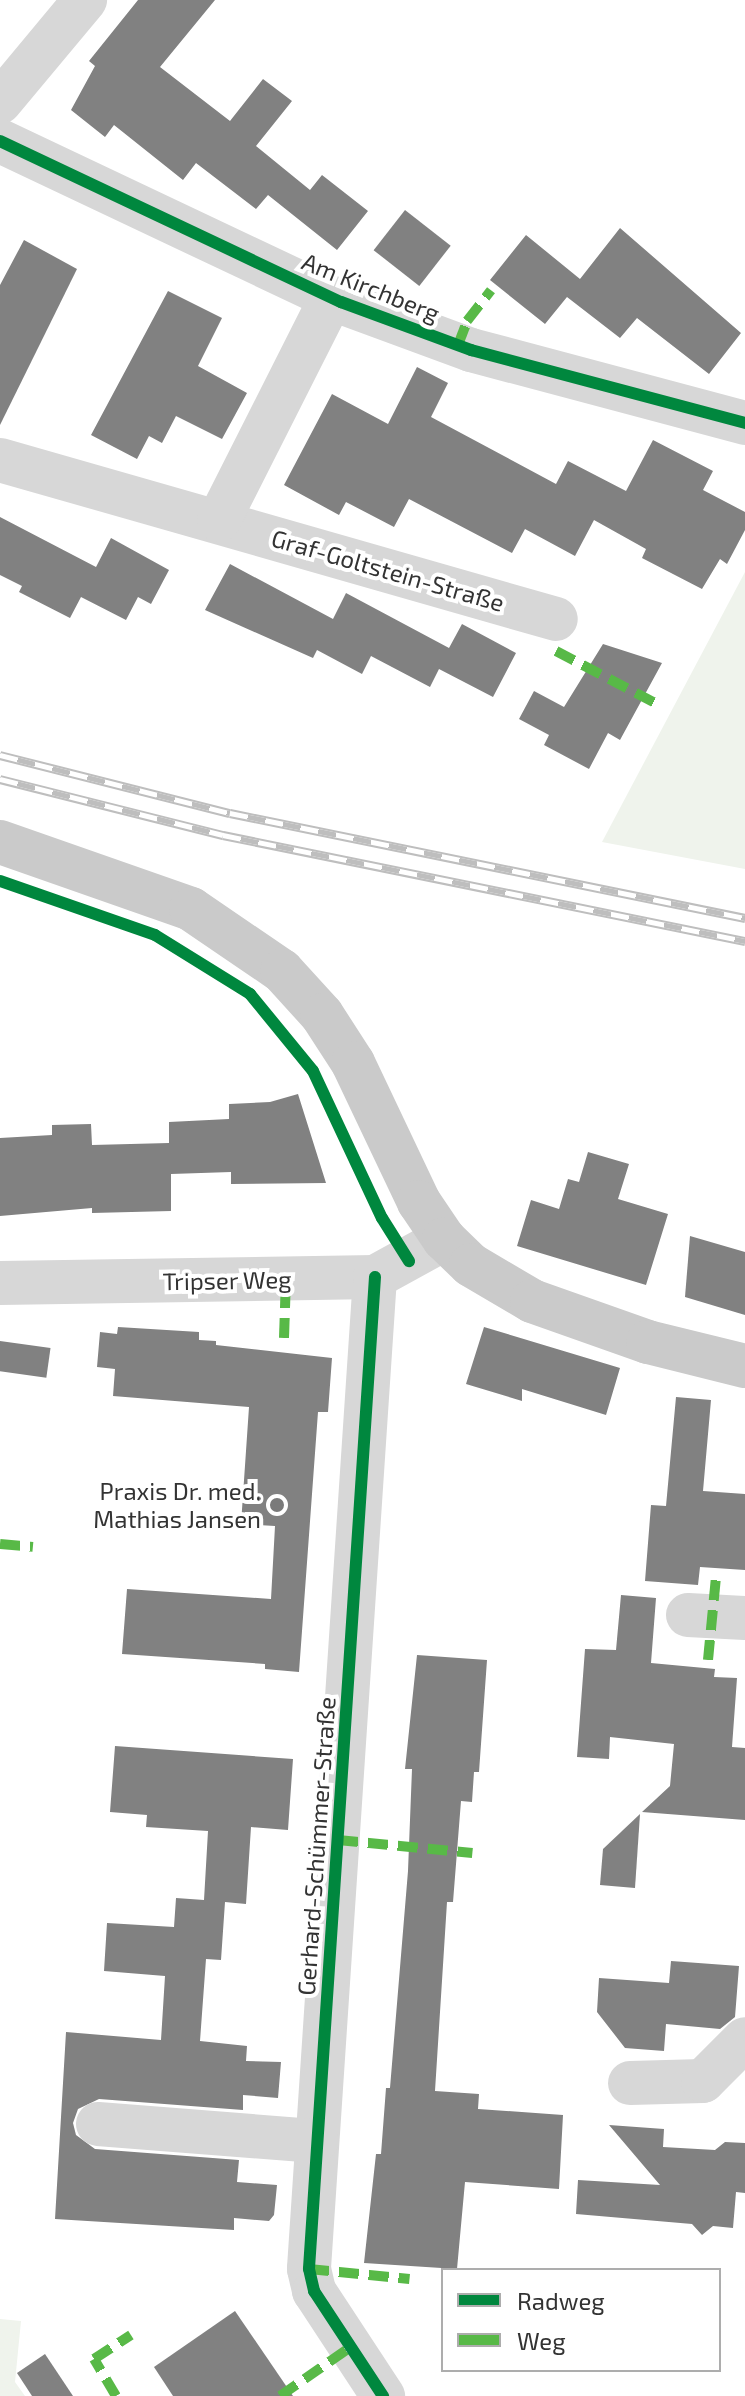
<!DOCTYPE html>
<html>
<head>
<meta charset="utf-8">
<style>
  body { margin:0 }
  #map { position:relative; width:745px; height:2396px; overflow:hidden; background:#fff; font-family:"Exo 2",sans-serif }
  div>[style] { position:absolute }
  .green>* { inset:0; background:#eff3ec }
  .building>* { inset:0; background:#818181; transform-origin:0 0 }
  .minor>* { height:44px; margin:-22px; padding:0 22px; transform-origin:22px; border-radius:22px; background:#d7d7d7 }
  .major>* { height:44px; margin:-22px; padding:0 22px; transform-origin:22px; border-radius:22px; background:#cacaca }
  .rail>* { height:9px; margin-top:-4.5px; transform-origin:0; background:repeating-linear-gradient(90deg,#fff 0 18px,#bebebe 0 36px); box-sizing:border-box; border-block:2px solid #bebebe }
  .quiet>* { height:10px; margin-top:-5px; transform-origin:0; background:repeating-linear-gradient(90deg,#58b947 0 20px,transparent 0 30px) }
  .cycleway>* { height:12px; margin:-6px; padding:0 6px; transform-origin:6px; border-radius:6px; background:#00873e }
  .dots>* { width:22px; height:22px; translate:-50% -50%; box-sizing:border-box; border:4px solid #fff; border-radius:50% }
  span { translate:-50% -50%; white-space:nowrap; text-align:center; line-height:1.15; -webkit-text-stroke:8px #fff; paint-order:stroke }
  .street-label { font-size:24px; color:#333 }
  .poi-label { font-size:24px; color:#333 }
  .right { translate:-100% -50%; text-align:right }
  .legend { position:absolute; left:441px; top:2268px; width:280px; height:104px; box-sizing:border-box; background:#fff; border:2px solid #adadad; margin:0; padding:10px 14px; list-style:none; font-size:24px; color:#333 }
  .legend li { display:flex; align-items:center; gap:16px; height:40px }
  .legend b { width:40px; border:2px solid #adadad }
</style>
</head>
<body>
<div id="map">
  <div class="green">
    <i style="clip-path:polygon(745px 572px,745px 869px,602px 842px)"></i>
    <i style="clip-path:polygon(0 2319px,21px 2321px,15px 2382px,25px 2396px,0 2396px)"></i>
  </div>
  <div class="building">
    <i style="clip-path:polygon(138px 0,215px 0,160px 67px,230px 121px,263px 79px,292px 101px,256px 146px,310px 190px,322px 175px,368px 211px,337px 250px,268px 195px,256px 209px,196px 163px,183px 180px,114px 125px,105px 137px,71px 110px,95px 66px,89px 61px)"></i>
    <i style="left:405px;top:210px;width:58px;height:51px;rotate:38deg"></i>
    <i style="clip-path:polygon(620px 228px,741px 333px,709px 374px,637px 318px,620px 338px,567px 297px,545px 324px,490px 280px,526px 235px,580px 279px)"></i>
    <i style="clip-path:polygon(24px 240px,77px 269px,0 425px,0 285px)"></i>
    <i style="clip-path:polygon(168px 291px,222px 318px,198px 366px,247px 393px,222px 439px,176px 416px,162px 443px,149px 436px,137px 459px,91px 435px)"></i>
    <i style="clip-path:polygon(417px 367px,448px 383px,431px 417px,556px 484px,568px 461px,626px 491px,653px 440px,713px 471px,703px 490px,745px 512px,745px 530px,727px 564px,720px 559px,702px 589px,642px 558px,646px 549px,594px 520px,575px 556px,525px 529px,512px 553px,409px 499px,394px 527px,346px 502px,339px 515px,284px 485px,332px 394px,388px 424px)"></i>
    <i style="clip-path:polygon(0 517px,96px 567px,111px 538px,169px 570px,151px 604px,138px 597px,126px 620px,81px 597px,70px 618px,19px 592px,22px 586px,0 575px)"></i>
    <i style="clip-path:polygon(230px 564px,333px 619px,346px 593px,449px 648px,462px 624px,516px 653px,493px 697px,439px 669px,430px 687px,371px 656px,362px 674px,317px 650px,313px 658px,205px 610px)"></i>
    <i style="clip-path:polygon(603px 644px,662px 663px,620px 740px,608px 733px,589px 769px,544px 745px,549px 735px,519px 719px,534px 691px,564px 707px)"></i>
    <i style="clip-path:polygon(298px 1094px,326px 1183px,231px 1184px,231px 1172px,171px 1174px,171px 1211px,92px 1213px,92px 1208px,0 1216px,0 1138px,52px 1135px,52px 1125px,91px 1124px,92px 1145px,169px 1143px,169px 1122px,229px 1119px,229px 1104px,270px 1102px)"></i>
    <i style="clip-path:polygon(588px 1152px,629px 1164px,618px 1199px,668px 1214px,646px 1285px,517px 1246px,531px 1200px,559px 1209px,568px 1179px,579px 1182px)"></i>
    <i style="clip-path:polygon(690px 1236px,745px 1252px,745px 1315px,685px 1297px)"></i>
    <i style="clip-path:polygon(118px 1327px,199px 1332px,199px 1340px,216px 1341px,216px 1345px,332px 1358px,328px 1412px,318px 1412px,299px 1672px,265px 1669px,265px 1664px,122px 1654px,127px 1589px,271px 1599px,275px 1526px,241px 1524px,249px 1407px,113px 1396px,115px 1369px,97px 1367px,100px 1332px,117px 1334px)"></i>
    <i style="clip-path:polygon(484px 1327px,620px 1368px,606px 1415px,522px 1389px,522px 1401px,466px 1384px)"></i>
    <i style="left:0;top:1341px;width:51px;height:30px;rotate:8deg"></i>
    <i style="clip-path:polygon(676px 1397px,711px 1400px,703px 1491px,745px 1494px,745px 1570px,700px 1567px,698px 1585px,645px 1581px,651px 1505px,666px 1506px)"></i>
    <i style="clip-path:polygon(621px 1595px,656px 1598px,651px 1663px,715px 1669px,714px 1677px,737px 1678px,732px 1747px,745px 1748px,745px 1820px,642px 1812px,670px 1786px,674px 1744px,610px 1737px,609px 1759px,577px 1757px,585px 1649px,616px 1650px)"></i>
    <i style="clip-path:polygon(417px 1655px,487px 1660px,479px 1772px,474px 1772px,472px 1802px,461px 1801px,453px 1902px,447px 1902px,435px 2091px,479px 2094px,478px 2109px,563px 2115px,559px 2189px,465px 2182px,457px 2269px,364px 2263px,376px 2154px,381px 2154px,386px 2088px,390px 2088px,408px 1871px,412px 1769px,405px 1769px)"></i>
    <i style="clip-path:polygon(115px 1746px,293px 1759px,288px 1830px,251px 1827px,246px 1904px,225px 1902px,221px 1960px,206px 1959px,200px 2041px,247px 2046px,246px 2061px,281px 2062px,278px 2098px,243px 2095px,243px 2110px,99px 2099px,78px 2109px,73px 2123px,76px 2135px,95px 2149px,239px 2160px,237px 2182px,277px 2185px,274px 2215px,269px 2221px,234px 2218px,234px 2230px,55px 2219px,66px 2032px,161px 2040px,165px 1976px,104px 1971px,107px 1923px,174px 1927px,176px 1898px,204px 1900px,208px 1831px,146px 1827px,147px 1815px,110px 1812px)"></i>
    <i style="clip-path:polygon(640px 1814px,635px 1888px,600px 1885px,603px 1849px)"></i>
    <i style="clip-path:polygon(671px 1961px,739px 1966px,735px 2017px,720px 2029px,666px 2024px,664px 2051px,625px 2048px,597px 2012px,599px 1978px,669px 1983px)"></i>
    <i style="clip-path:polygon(609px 2125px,664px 2129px,663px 2147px,715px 2150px,725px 2142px,745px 2143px,745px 2193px,736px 2192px,733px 2228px,713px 2226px,702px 2235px,692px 2224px,576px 2214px,578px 2180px,660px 2185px)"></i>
    <i style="clip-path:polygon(235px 2311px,293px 2396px,173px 2396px,154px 2367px)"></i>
    <i style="clip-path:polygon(45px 2354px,73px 2396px,32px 2396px,17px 2373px)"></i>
  </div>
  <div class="minor">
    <i style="left:0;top:102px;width:133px;rotate:-50.2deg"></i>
    <i style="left:0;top:141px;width:377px;rotate:25.3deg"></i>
    <i style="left:341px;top:302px;width:139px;rotate:20.3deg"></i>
    <i style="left:471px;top:350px;width:284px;rotate:14.9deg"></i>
    <i style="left:0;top:460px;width:578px;rotate:15.96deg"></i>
    <i style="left:219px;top:520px;width:249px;rotate:-63.2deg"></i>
    <i style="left:375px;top:1277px;width:994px;rotate:93.81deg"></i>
    <i style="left:309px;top:2269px;width:23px;rotate:77deg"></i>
    <i style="left:314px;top:2291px;width:126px;rotate:56.7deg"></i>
    <i style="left:0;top:1283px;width:375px;rotate:-0.9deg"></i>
    <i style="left:375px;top:1277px;width:79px;rotate:-28.8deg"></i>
    <i style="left:688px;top:1615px;width:57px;rotate:3deg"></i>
    <i style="left:630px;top:2083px;width:73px;rotate:-1.6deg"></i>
    <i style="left:703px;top:2081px;width:59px;rotate:-45deg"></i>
    <i style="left:98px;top:2124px;width:219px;rotate:4.5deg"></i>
  </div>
  <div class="major">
    <i style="left:0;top:842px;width:202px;rotate:19.3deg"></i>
    <i style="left:191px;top:909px;width:110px;rotate:34.3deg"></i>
    <i style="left:282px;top:971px;width:59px;rotate:47.7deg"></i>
    <i style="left:322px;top:1015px;width:57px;rotate:57.1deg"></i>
    <i style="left:353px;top:1063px;width:154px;rotate:64.6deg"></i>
    <i style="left:419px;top:1202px;width:45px;rotate:56deg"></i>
    <i style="left:444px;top:1239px;width:37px;rotate:44deg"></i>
    <i style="left:471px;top:1265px;width:71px;rotate:30.5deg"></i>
    <i style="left:532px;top:1301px;width:123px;rotate:19.5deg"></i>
    <i style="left:648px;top:1342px;width:100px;rotate:13.9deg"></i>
  </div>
  <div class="rail">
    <i style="left:0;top:755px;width:237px;rotate:14.2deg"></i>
    <i style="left:230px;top:813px;width:526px;rotate:11.52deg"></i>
    <i style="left:0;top:779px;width:230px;rotate:14.1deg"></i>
    <i style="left:223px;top:835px;width:533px;rotate:11.48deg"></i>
  </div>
  <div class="quiet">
    <i style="left:458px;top:345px;width:26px;rotate:-69deg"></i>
    <i style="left:467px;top:321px;width:39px;rotate:-52deg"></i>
    <i style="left:556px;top:651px;width:116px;rotate:27.7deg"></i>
    <i style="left:284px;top:1338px;width:59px;rotate:-88.1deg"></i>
    <i style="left:0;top:1544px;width:33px;rotate:5deg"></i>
    <i style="left:708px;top:1660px;width:83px;rotate:-84.5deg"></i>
    <i style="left:338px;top:1840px;width:135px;rotate:5.5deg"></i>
    <i style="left:309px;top:2269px;width:101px;rotate:5.7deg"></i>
    <i style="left:116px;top:2396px;width:43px;rotate:-120.7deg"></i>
    <i style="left:94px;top:2359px;width:44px;rotate:-33deg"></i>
    <i style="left:280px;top:2396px;width:84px;rotate:-34.8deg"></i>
  </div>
  <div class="cycleway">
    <i style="left:0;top:141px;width:377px;rotate:25.3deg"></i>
    <i style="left:341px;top:302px;width:139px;rotate:20.3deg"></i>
    <i style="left:471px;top:350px;width:284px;rotate:14.9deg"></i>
    <i style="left:0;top:881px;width:164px;rotate:19.2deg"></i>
    <i style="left:155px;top:935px;width:112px;rotate:31.8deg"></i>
    <i style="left:250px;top:994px;width:99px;rotate:50.7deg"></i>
    <i style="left:313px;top:1071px;width:162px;rotate:64.9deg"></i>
    <i style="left:382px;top:1218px;width:51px;rotate:57.9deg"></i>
    <i style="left:375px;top:1277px;width:994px;rotate:93.81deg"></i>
    <i style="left:309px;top:2269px;width:23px;rotate:77deg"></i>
    <i style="left:314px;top:2291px;width:126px;rotate:56.7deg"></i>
  </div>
  <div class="dots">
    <i style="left:277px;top:1505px;background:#7a7a7a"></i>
  </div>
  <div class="street-label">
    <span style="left:371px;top:287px;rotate:22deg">Am Kirchberg</span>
    <span style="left:388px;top:570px;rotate:16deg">Graf-Goltstein-Straße</span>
    <span style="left:227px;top:1280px;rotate:-1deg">Tripser Weg</span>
    <span style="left:316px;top:1846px;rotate:-86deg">Gerhard-Schümmer-Straße</span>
  </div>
  <div class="poi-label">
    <span class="right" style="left:261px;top:1505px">Praxis Dr. med.<br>Mathias Jansen</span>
  </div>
  <ul class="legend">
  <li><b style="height:10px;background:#00873e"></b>Radweg</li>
  <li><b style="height:10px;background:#58b947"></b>Weg</li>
  </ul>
</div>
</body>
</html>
